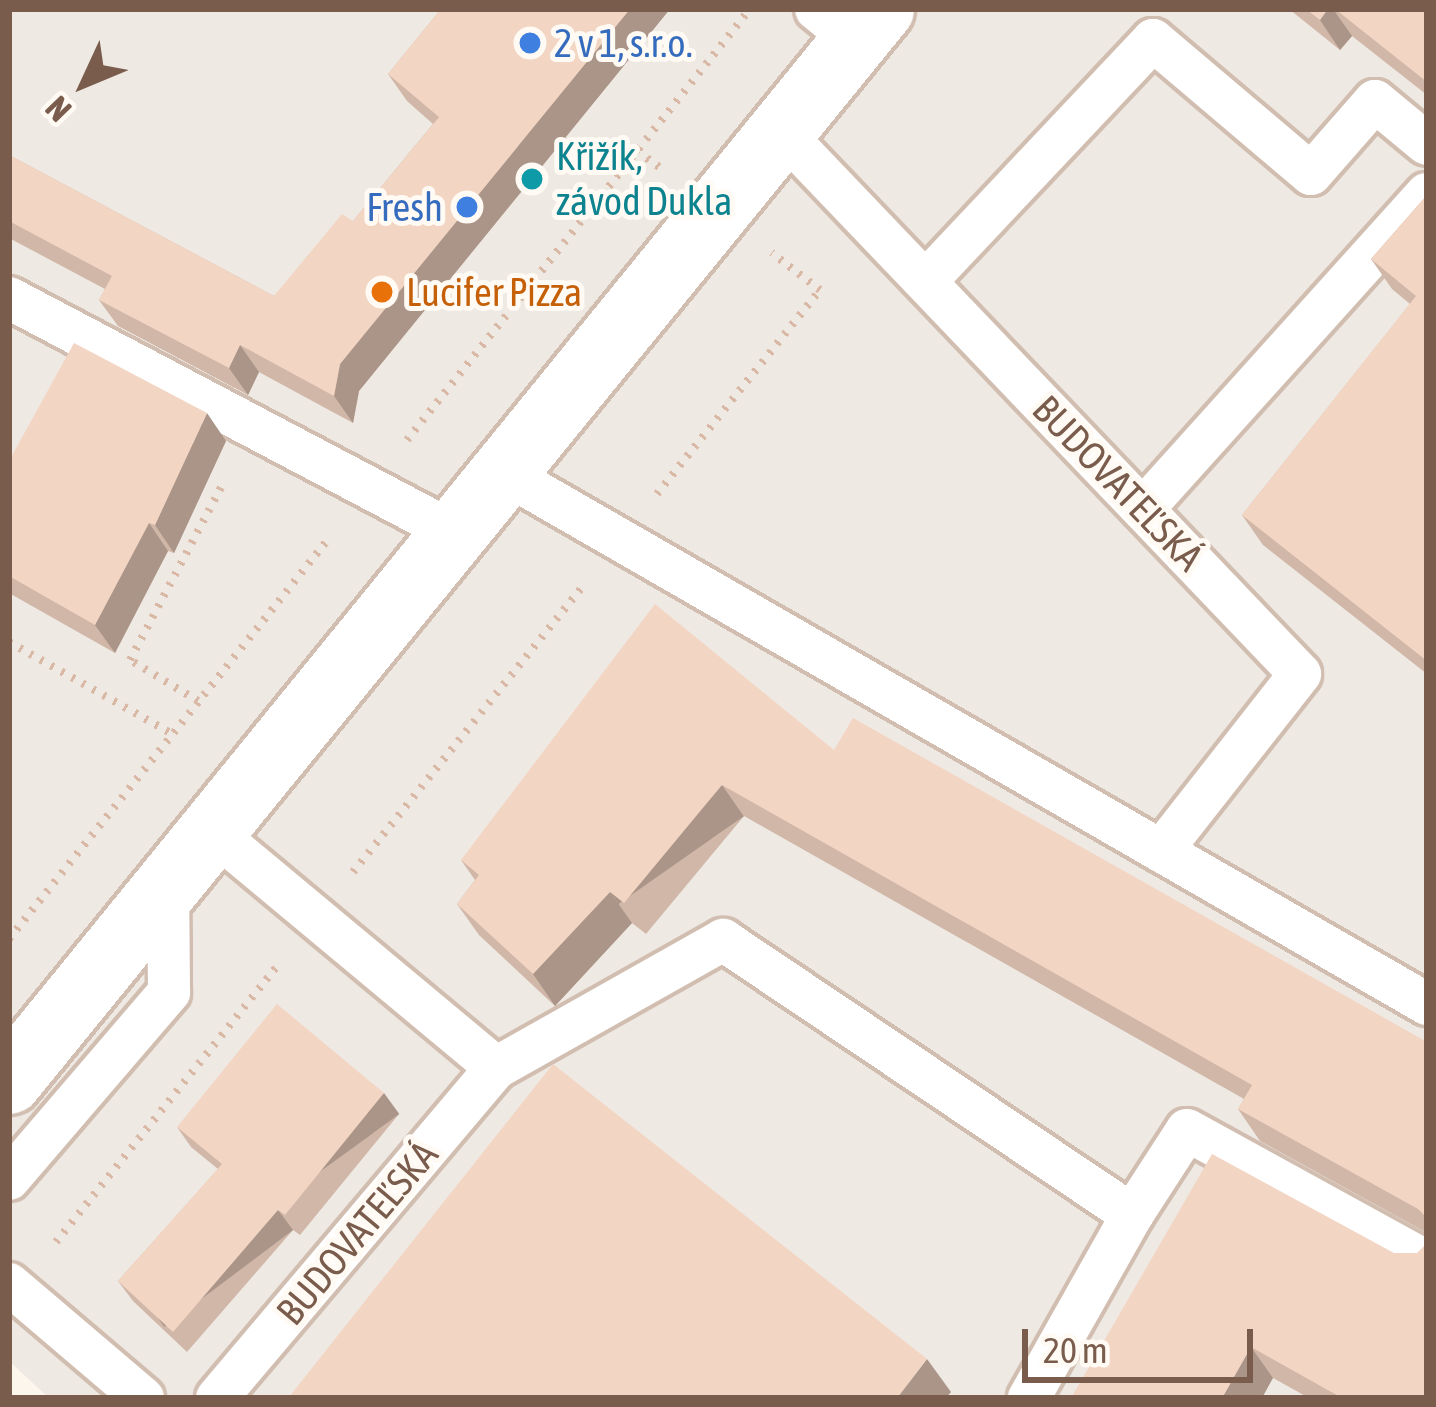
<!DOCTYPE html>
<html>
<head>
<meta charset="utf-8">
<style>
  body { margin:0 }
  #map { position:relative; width:1436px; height:1407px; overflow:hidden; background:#fdf6ec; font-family:"Asap Condensed",sans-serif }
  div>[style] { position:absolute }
  .industrial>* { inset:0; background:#efe9e4 }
  .path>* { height:8px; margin-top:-4px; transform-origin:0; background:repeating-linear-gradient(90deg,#d9b8a5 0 3px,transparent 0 12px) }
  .roads { filter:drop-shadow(3px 0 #d1beb0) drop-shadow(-3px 0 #d1beb0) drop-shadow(0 3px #d1beb0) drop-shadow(0 -3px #d1beb0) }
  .service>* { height:42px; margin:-21px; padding:0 21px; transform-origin:21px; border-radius:21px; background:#fff }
  .minor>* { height:66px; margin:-33px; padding:0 33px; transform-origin:33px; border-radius:33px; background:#fff }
  .wall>* { inset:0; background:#d1b7a8 }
  .shaded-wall>* { inset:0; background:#aa9588; transform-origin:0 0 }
  .building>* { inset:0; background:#f3d5c3 }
  .dots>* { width:33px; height:33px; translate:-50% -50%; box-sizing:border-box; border:6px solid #fffaf3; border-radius:50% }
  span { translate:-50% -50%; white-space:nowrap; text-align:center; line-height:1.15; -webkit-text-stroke:10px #fffaf3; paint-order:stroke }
  .shop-label { font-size:39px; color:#366cbe }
  .left { translate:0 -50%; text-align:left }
  .right { translate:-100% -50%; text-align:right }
  .culture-label { font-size:39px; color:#0d838f }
  .food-label { font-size:39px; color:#c56008 }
  .street-label { font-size:39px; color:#7a5c4d }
  .frame { position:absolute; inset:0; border:12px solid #7a5c4d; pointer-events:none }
  .north { position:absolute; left:24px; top:24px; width:120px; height:120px; -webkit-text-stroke:9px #fffaf3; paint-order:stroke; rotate:226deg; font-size:33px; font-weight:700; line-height:48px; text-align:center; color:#7a5c4d }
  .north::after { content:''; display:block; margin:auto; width:42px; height:54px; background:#7a5c4d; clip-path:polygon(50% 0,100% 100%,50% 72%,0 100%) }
  .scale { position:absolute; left:1022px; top:1329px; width:231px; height:54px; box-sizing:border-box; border:6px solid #7a5c4d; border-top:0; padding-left:15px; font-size:36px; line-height:42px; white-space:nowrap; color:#7a5c4d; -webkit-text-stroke:9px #fffaf3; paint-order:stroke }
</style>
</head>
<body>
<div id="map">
  <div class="industrial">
    <i style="clip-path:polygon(9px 9px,1427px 9px,1427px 1398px,49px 1398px,9px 1361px)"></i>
  </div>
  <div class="path">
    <i style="left:637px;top:151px;width:29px;rotate:36deg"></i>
    <i style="left:407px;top:440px;width:551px;rotate:-51.49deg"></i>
    <i style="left:657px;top:494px;width:261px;rotate:-51.4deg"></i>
    <i style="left:820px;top:290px;width:61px;rotate:-142.4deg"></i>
    <i style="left:9px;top:642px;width:187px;rotate:29.4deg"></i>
    <i style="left:198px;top:701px;width:79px;rotate:-148.9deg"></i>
    <i style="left:130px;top:660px;width:201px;rotate:-62.2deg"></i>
    <i style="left:353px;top:872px;width:368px;rotate:-51.2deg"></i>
    <i style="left:9px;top:939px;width:514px;rotate:-51.39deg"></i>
    <i style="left:56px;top:1242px;width:356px;rotate:-51.3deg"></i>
  </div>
  <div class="roads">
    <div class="service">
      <i style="left:816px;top:9px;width:50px;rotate:39.4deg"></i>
      <i style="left:781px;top:131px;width:751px;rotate:46.29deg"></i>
      <i style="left:1300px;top:674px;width:225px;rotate:128.1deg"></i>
      <i style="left:926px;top:281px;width:331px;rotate:-46.7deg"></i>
      <i style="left:1153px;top:40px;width:207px;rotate:40.3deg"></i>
      <i style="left:1311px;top:174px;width:97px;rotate:-48.8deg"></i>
      <i style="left:1375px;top:101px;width:67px;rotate:39.6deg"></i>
      <i style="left:9px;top:298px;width:504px;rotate:27.79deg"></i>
      <i style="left:504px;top:473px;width:1065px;rotate:29.91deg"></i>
      <i style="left:1143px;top:509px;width:424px;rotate:-48deg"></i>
      <i style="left:212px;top:831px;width:370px;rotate:39.8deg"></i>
      <i style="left:9px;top:1179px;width:246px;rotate:-49.4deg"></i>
      <i style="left:169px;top:992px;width:106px;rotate:-90.5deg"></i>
      <i style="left:1132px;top:1215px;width:101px;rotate:-57.1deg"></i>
      <i style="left:1187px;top:1130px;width:274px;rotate:28.8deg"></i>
      <i style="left:9px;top:1284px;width:176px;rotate:40.4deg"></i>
      <i style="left:217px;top:1398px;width:432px;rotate:-49.8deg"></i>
      <i style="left:496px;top:1068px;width:261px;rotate:-29.4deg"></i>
      <i style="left:723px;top:940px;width:493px;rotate:33.9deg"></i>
      <i style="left:1132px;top:1215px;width:210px;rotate:119.4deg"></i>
    </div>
    <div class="minor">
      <i style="left:9px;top:1081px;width:1382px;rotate:-50.87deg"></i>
    </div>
  </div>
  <div class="wall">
    <i style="clip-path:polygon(441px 9px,670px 9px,359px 391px,353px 423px,259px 372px,248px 395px,118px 326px,99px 300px,105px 289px,9px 238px,9px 155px,274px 296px,353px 221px,433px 124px,407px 101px,388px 74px)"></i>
    <i style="clip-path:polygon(1289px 9px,1427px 9px,1427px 95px,1352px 36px,1340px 50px)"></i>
    <i style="clip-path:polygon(1427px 195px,1427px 674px,1263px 545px,1242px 515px,1410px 304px,1392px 289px,1371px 259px)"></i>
    <i style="clip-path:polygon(226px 441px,174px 553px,168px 551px,115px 653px,9px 593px,9px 461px)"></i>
    <i style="clip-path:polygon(834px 750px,1427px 1042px,1427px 1233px,1260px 1141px,1238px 1109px,1244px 1099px,744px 816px,646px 934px,632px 923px,555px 1006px,479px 935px,457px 904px,475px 880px,461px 860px)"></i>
    <i style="clip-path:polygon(399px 1114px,300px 1235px,293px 1230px,187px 1352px,133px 1301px,118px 1281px,218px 1169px,191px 1147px,177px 1127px)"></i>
    <i style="clip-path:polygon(1394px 1253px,1417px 1253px,1427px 1398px,1309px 1398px,1273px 1378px,1071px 1398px)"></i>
  </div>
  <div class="shaded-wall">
    <i style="clip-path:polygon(630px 9px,670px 9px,359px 391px,353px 423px,334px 396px,340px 364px)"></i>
    <i style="clip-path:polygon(1328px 9px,1333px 9px,1352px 36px,1340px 50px,1320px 20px)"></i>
    <i style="clip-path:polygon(240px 345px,259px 372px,248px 395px,229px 368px)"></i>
    <i style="clip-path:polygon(207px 413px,226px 441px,174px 553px,155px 525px)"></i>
    <i style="clip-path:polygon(149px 523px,168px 551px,115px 653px,95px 625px)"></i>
    <i style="left:722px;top:785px;width:38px;height:153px;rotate:55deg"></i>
    <i style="clip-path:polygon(610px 892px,632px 923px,555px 1006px,533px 974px)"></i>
    <i style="left:384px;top:1093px;width:26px;height:157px;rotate:54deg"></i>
    <i style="left:278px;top:1210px;width:25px;height:161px;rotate:53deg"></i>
    <i style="clip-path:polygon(1251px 1347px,1273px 1378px,1262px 1398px,1222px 1398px)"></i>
    <i style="clip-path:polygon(927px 1359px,951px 1392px,946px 1398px,897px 1398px)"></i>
  </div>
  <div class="building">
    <i style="clip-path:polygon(441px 9px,630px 9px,340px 364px,334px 396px,240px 345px,229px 368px,99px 300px,112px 276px,9px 221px,9px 155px,274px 296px,342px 214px,353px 221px,439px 117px,388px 74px)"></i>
    <i style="clip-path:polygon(1306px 9px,1328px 9px,1320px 20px)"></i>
    <i style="clip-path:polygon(1335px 9px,1427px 9px,1427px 82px)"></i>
    <i style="clip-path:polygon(1427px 195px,1427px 661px,1242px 515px,1416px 296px,1371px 259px)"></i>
    <i style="clip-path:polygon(74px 343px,207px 413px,155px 525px,149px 523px,95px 625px,9px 576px,9px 461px)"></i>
    <i style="clip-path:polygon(655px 604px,834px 750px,853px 718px,1427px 1042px,1427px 1218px,1418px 1209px,1238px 1109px,1252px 1085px,722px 785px,624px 903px,610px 892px,533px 974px,457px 904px,479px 875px,461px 860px)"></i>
    <i style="clip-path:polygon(277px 1004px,384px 1093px,285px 1215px,278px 1210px,173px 1332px,118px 1281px,222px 1164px,177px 1127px)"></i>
    <i style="clip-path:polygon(553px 1064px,927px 1359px,897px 1398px,289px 1397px)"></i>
    <i style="clip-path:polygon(1212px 1154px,1394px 1253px,1417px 1253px,1427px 1243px,1427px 1398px,1342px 1398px,1251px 1347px,1222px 1398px,1071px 1398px)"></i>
  </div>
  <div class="dots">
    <i style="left:530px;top:43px;background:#3f7fe0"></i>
    <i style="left:532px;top:179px;background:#0f9aa8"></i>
    <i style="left:467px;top:207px;background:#3f7fe0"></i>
    <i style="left:382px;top:292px;background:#e8710a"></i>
  </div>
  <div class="shop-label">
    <span class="left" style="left:554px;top:43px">2 v 1, s.r.o.</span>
    <span class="right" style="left:443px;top:207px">Fresh</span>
  </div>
  <div class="culture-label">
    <span class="left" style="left:556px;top:179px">Křižík,<br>závod Dukla</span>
  </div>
  <div class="food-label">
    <span class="left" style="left:406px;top:292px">Lucifer Pizza</span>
  </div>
  <div class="street-label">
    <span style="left:1118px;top:483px;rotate:46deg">BUDOVATEĽSKÁ</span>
    <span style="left:357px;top:1233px;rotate:-50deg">BUDOVATEĽSKÁ</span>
  </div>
  <div class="frame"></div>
  <div class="north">N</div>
  <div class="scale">20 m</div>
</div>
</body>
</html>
